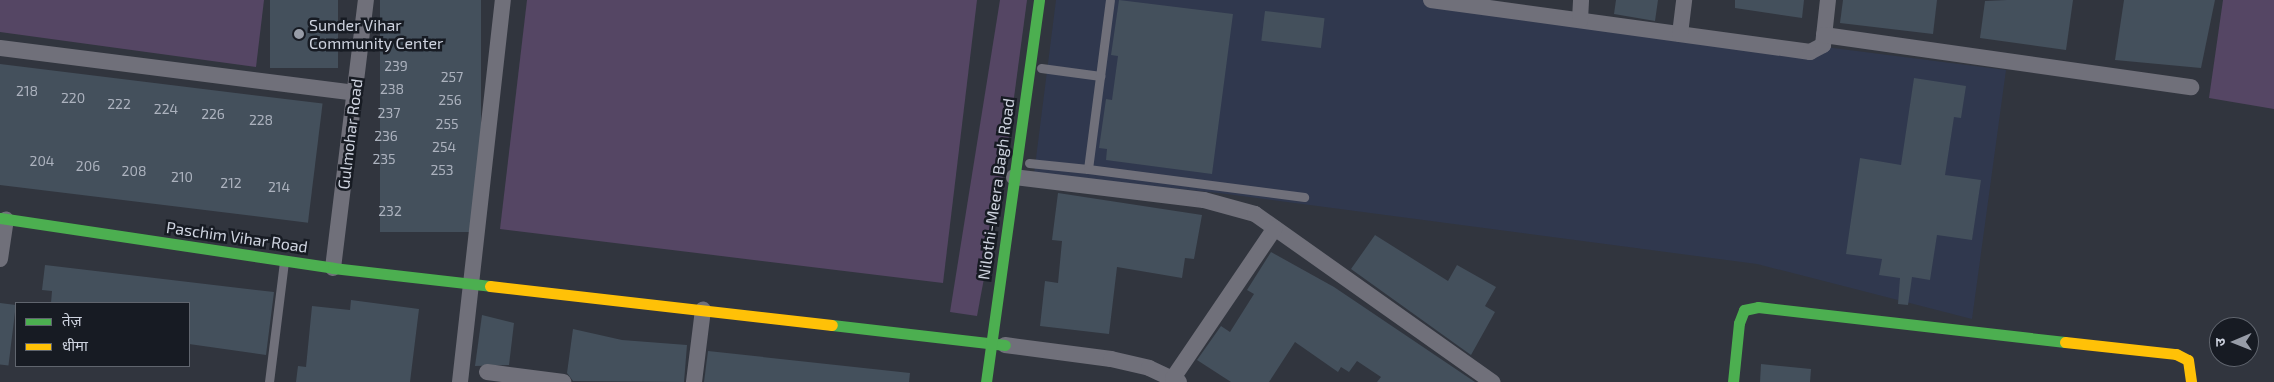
<!DOCTYPE html>
<html>
<head>
<meta charset="utf-8">
<style>
  body { margin:0 }
  #map { position:relative; width:2274px; height:382px; overflow:hidden; background:#31353e; font-family:"Exo 2","Noto Sans Devanagari",sans-serif }
  div>[style] { position:absolute }
  .built>* { inset:0; background:#30384e }
  .green>* { inset:0; background:#554664 }
  .building>* { inset:0; background:#44505c; transform-origin:0 0 }
  .lane>* { height:9px; margin:-4.5px; padding:0 4.5px; transform-origin:4.5px; border-radius:4.5px; background:#70707a }
  .street>* { height:16px; margin:-8px; padding:0 8px; transform-origin:8px; border-radius:8px; background:#70707a }
  .fast>* { height:11px; margin:-5.5px; padding:0 5.5px; transform-origin:5.5px; border-radius:5.5px; background:#4caf50 }
  .slow>* { height:11px; margin:-5.5px; padding:0 5.5px; transform-origin:5.5px; border-radius:5.5px; background:#ffc107 }
  .dots>* { width:14px; height:14px; translate:-50% -50%; box-sizing:border-box; border:2px solid #171b23; border-radius:50% }
  span { translate:-50% -50%; white-space:nowrap; text-align:center; line-height:1.15; -webkit-text-stroke:5px #171b23; paint-order:stroke }
  .number-label { font-size:14px; color:#acb2be }
  .number-label span { -webkit-text-stroke-width:0 }
  .poi-label { font-size:16px; color:#ced3df }
  .left { translate:0 -50%; text-align:left }
  .street-label { font-size:16px; color:#ced3df }
  .legend { position:absolute; left:15px; top:302px; width:175px; height:65px; box-sizing:border-box; background:#171b23; border:1px solid #60656e; margin:0; padding:6px 9px; list-style:none; font-size:15px; color:#ced3df }
  .legend li { display:flex; align-items:center; gap:10px; height:25px }
  .legend b { width:25px; border:1px solid #60656e }
  .north { position:absolute; left:2209px; top:317px; width:50px; height:50px; box-sizing:border-box; background:#171b23; border:1px solid #60656e; border-radius:50%; rotate:269deg; font-size:14px; font-weight:700; line-height:20px; text-align:center; color:#ced3df }
  .north::after { content:''; display:block; margin:auto; width:18px; height:22px; background:#979ca7; clip-path:polygon(50% 0,100% 100%,50% 72%,0 100%) }
</style>
</head>
<body>
<div id="map">
  <div class="built">
    <i style="clip-path:polygon(1056px 0,1457px 0,2006px 70px,1972px 319px,1757px 264px,1219px 193px,1034px 174px)"></i>
  </div>
  <div class="green">
    <i style="clip-path:polygon(0 0,264px 0,256px 67px,0 32px)"></i>
    <i style="clip-path:polygon(527px 0,977px 0,943px 283px,500px 229px)"></i>
    <i style="clip-path:polygon(1000px 0,1027px 0,1005px 165px,977px 316px,950px 312px)"></i>
    <i style="clip-path:polygon(2223px 0,2274px 0,2274px 109px,2209px 98px)"></i>
  </div>
  <div class="building">
    <i style="left:270px;top:0;width:68px;height:68px"></i>
    <i style="left:380px;top:0;width:101px;height:232px"></i>
    <i style="clip-path:polygon(1119px 0,1233px 14px,1212px 174px,1106px 160px,1107px 149px,1099px 148px,1106px 99px,1112px 100px,1118px 56px,1111px 55px)"></i>
    <i style="clip-path:polygon(1616px 0,1658px 0,1655px 21px,1614px 14px)"></i>
    <i style="clip-path:polygon(1735px 0,1804px 0,1802px 18px,1735px 8px)"></i>
    <i style="clip-path:polygon(1843px 0,1937px 0,1933px 34px,1840px 23px)"></i>
    <i style="clip-path:polygon(2007px 0,2073px 0,2066px 50px,1980px 38px,1985px 1px)"></i>
    <i style="clip-path:polygon(2124px 0,2215px 0,2201px 68px,2115px 60px)"></i>
    <i style="left:1265px;top:11px;width:60px;height:30px;rotate:7deg"></i>
    <i style="left:0;top:64px;width:325px;height:120px;rotate:7deg"></i>
    <i style="clip-path:polygon(1914px 78px,1966px 86px,1961px 118px,1954px 117px,1945px 175px,1981px 180px,1972px 240px,1937px 235px,1930px 280px,1912px 277px,1908px 305px,1898px 304px,1900px 278px,1879px 275px,1882px 259px,1846px 254px,1860px 158px,1901px 165px)"></i>
    <i style="clip-path:polygon(1058px 193px,1202px 215px,1194px 259px,1185px 258px,1182px 278px,1117px 267px,1109px 334px,1040px 326px,1045px 281px,1058px 283px,1062px 241px,1052px 240px)"></i>
    <i style="clip-path:polygon(1375px 235px,1448px 281px,1457px 265px,1496px 287px,1485px 306px,1495px 312px,1471px 355px,1351px 269px)"></i>
    <i style="clip-path:polygon(1271px 252px,1334px 287px,1475px 382px,1377px 382px,1381px 377px,1357px 361px,1349px 372px,1341px 367px,1338px 372px,1295px 342px,1269px 382px,1231px 382px,1197px 360px,1221px 326px,1230px 332px,1254px 294px,1247px 290px)"></i>
    <i style="clip-path:polygon(45px 265px,274px 292px,266px 355px,189px 344px,189px 303px,51px 303px,52px 291px,42px 290px)"></i>
    <i style="clip-path:polygon(351px 300px,419px 309px,410px 382px,296px 382px,298px 366px,306px 367px,312px 306px,350px 310px)"></i>
    <i style="left:0;top:303px;width:16px;height:61px;rotate:7deg"></i>
    <i style="clip-path:polygon(482px 315px,514px 323px,509px 365px,475px 366px)"></i>
    <i style="clip-path:polygon(573px 329px,622px 340px,687px 345px,684px 382px,573px 381px,567px 373px)"></i>
    <i style="clip-path:polygon(708px 351px,910px 373px,909px 382px,704px 382px)"></i>
    <i style="clip-path:polygon(1761px 364px,1811px 369px,1810px 382px,1760px 382px)"></i>
  </div>
  <div class="lane">
    <i style="left:1041px;top:68px;width:60px;rotate:7.7deg"></i>
    <i style="left:1029px;top:163px;width:59px;rotate:5.8deg"></i>
    <i style="left:1088px;top:169px;width:170px;rotate:-82.6deg"></i>
    <i style="left:1088px;top:169px;width:218px;rotate:7.4deg"></i>
    <i style="left:269px;top:382px;width:122px;rotate:-82.9deg"></i>
  </div>
  <div class="street">
    <i style="left:1431px;top:0;width:383px;rotate:7.8deg"></i>
    <i style="left:1810px;top:52px;width:15px;rotate:-28deg"></i>
    <i style="left:1823px;top:45px;width:45px;rotate:-83.7deg"></i>
    <i style="left:1580px;top:20px;width:20px;rotate:-87deg"></i>
    <i style="left:1680px;top:34px;width:34px;rotate:-83deg"></i>
    <i style="left:1824px;top:35px;width:371px;rotate:8.1deg"></i>
    <i style="left:0;top:48px;width:358px;rotate:7.2deg"></i>
    <i style="left:1014px;top:177px;width:191px;rotate:6.9deg"></i>
    <i style="left:1204px;top:200px;width:53px;rotate:15.4deg"></i>
    <i style="left:1255px;top:214px;width:291px;rotate:35.3deg"></i>
    <i style="left:0;top:259px;width:40px;rotate:-81.5deg"></i>
    <i style="left:333px;top:268px;width:270px;rotate:-83deg"></i>
    <i style="left:1005px;top:345px;width:107px;rotate:7.5deg"></i>
    <i style="left:1111px;top:359px;width:39px;rotate:13deg"></i>
    <i style="left:1149px;top:368px;width:33px;rotate:25deg"></i>
    <i style="left:487px;top:372px;width:77px;rotate:7.5deg"></i>
    <i style="left:1173px;top:378px;width:181px;rotate:-55.8deg"></i>
    <i style="left:460px;top:382px;width:384px;rotate:-83.6deg"></i>
    <i style="left:694px;top:382px;width:73px;rotate:-82.9deg"></i>
  </div>
  <div class="fast">
    <i style="left:0;top:218px;width:337px;rotate:8.5deg"></i>
    <i style="left:333px;top:268px;width:158px;rotate:6.5deg"></i>
    <i style="left:832px;top:325px;width:174px;rotate:6.6deg"></i>
    <i style="left:986px;top:382px;width:386px;rotate:-82.1deg"></i>
    <i style="left:1733px;top:382px;width:59px;rotate:-84.2deg"></i>
    <i style="left:1739px;top:323px;width:14px;rotate:-69deg"></i>
    <i style="left:1744px;top:310px;width:14px;rotate:-12deg"></i>
    <i style="left:1758px;top:307px;width:309px;rotate:6.5deg"></i>
  </div>
  <div class="slow">
    <i style="left:490px;top:286px;width:344px;rotate:6.5deg"></i>
    <i style="left:2065px;top:342px;width:112px;rotate:6.2deg"></i>
    <i style="left:2176px;top:354px;width:13px;rotate:27deg"></i>
    <i style="left:2188px;top:360px;width:22px;rotate:82deg"></i>
  </div>
  <div class="dots">
    <i style="left:299px;top:34px;background:#979ca7"></i>
  </div>
  <div class="number-label">
    <span style="left:396px;top:66px">239</span>
    <span style="left:452px;top:77px">257</span>
    <span style="left:392px;top:89px">238</span>
    <span style="left:27px;top:91px">218</span>
    <span style="left:73px;top:98px">220</span>
    <span style="left:450px;top:100px">256</span>
    <span style="left:119px;top:104px">222</span>
    <span style="left:166px;top:109px">224</span>
    <span style="left:389px;top:113px">237</span>
    <span style="left:213px;top:114px">226</span>
    <span style="left:261px;top:120px">228</span>
    <span style="left:447px;top:124px">255</span>
    <span style="left:386px;top:136px">236</span>
    <span style="left:444px;top:147px">254</span>
    <span style="left:384px;top:159px">235</span>
    <span style="left:42px;top:161px">204</span>
    <span style="left:88px;top:166px">206</span>
    <span style="left:442px;top:170px">253</span>
    <span style="left:134px;top:171px">208</span>
    <span style="left:182px;top:177px">210</span>
    <span style="left:231px;top:183px">212</span>
    <span style="left:279px;top:187px">214</span>
    <span style="left:390px;top:211px">232</span>
  </div>
  <div class="poi-label">
    <span class="left" style="left:309px;top:34px">Sunder Vihar<br>Community Center</span>
  </div>
  <div class="street-label">
    <span style="left:350px;top:134px;rotate:-83deg">Gulmohar Road</span>
    <span style="left:996px;top:189px;rotate:-82deg">Nilothi-Meera Bagh Road</span>
    <span style="left:237px;top:237px;rotate:8deg">Paschim Vihar Road</span>
  </div>
  <ul class="legend">
  <li><b style="height:6px;background:#4caf50"></b>तेज़</li>
  <li><b style="height:6px;background:#ffc107"></b>धीमा</li>
  </ul>
  <div class="north">उ</div>
</div>
</body>
</html>
